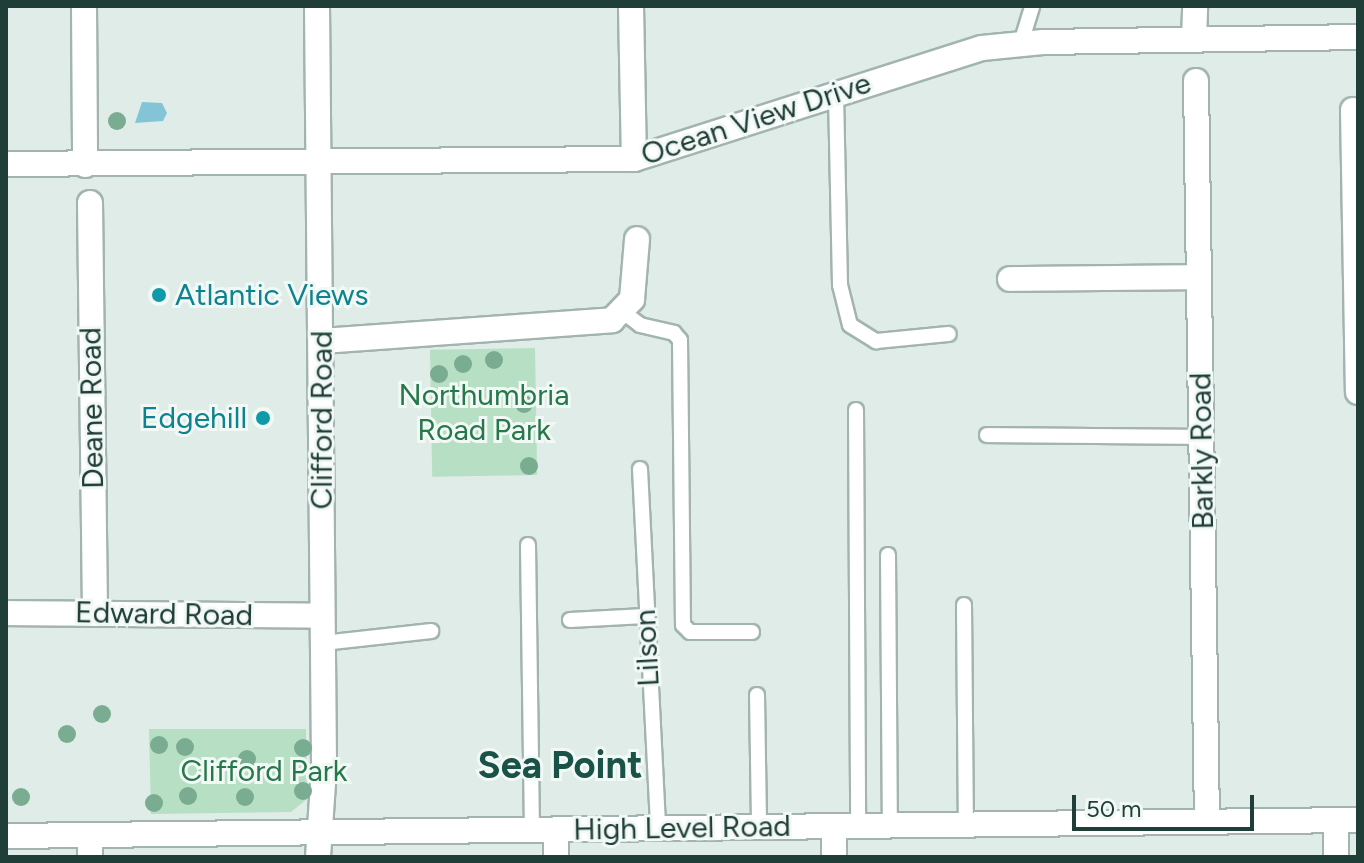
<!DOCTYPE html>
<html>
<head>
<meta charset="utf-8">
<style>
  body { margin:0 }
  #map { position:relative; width:1364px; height:863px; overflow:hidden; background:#e0ece7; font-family:Figtree,sans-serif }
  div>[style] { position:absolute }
  .green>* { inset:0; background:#b7dfc4; transform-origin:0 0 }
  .water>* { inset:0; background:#83c5d6 }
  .roads { filter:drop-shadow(2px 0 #a2b4af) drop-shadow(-2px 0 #a2b4af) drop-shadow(0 2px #a2b4af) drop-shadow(0 -2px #a2b4af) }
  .lane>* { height:14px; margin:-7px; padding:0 7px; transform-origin:7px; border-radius:7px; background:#fff }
  .street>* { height:24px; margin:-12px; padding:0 12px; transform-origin:12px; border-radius:12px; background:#fff }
  .secondary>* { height:24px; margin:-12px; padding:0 12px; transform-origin:12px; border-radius:12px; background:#fff }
  .trees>* { width:18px; height:18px; margin:-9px; border-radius:50%; background:#7aac91 }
  .dots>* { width:22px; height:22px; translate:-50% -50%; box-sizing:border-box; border:4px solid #f1f8f5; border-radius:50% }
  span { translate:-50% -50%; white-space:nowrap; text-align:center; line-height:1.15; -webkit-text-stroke:6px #f1f8f5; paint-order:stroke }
  .street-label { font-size:30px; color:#1f3e37 }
  .culture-label { font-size:30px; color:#0d838f }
  .left { translate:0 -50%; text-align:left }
  .right { translate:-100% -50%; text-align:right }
  .park-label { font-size:30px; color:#26784a }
  .district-label { font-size:38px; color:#195247; font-weight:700 }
  .frame { position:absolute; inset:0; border:8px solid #1f3e37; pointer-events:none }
  .scale { position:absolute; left:1072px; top:795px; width:182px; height:36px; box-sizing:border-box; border:4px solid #1f3e37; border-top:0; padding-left:10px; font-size:24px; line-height:28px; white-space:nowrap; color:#1f3e37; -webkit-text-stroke:6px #f1f8f5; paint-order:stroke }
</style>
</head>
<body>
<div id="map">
  <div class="green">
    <i style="left:535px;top:348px;width:127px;height:105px;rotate:89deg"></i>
    <i style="clip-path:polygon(149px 729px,306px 729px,307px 799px,291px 812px,151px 814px)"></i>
  </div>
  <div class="water">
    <i style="clip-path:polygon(142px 102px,162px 103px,167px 113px,163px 121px,135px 123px)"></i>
  </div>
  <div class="roads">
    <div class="lane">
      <i style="left:1021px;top:43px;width:39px;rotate:-73deg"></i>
      <i style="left:836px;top:94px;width:191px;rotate:88.8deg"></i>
      <i style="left:840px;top:285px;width:41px;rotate:76deg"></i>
      <i style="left:850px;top:325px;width:31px;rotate:32deg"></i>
      <i style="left:876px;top:341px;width:73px;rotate:-5.5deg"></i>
      <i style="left:623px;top:312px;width:21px;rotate:37deg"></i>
      <i style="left:640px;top:325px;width:35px;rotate:13deg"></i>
      <i style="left:674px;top:333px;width:9px;rotate:49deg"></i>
      <i style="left:680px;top:340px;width:285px;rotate:89.4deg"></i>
      <i style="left:683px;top:625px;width:10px;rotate:45deg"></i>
      <i style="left:690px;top:632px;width:62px"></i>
      <i style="left:856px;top:410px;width:416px;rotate:89.7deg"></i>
      <i style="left:987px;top:435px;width:215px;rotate:0.5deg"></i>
      <i style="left:640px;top:469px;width:358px;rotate:87.1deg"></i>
      <i style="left:528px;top:545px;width:285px;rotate:89.2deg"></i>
      <i style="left:888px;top:555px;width:271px;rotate:89.6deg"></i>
      <i style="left:964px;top:605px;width:220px;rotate:89.5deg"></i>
      <i style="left:570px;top:620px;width:75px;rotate:-3.1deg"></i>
      <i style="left:323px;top:643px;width:109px;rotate:-6.3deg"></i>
      <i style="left:757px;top:695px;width:132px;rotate:89.1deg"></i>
    </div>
    <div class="street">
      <i style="left:84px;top:6px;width:159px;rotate:89.6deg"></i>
      <i style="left:317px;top:6px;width:763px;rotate:89.47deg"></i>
      <i style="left:324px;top:769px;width:88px;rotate:93.9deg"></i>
      <i style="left:631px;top:6px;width:153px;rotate:88.9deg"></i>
      <i style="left:1194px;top:40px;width:34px;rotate:-88deg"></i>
      <i style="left:1196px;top:81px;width:740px;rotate:89.15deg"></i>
      <i style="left:1353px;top:110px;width:282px;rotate:89deg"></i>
      <i style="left:6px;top:164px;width:628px;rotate:-0.46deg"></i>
      <i style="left:634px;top:159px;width:365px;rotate:-17.7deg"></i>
      <i style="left:982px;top:48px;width:61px;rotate:-5.6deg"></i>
      <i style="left:1043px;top:42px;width:315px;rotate:-0.9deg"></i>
      <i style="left:90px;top:203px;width:411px;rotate:89.3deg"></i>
      <i style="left:1010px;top:279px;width:189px;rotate:-0.6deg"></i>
      <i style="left:322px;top:341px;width:291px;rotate:-4.1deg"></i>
      <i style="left:612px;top:320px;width:29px;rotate:-46deg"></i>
      <i style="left:632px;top:299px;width:60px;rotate:-85.2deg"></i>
      <i style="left:6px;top:613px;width:316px;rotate:0.5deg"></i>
      <i style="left:1336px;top:820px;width:37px;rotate:90deg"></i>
      <i style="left:834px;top:826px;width:31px;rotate:90deg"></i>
      <i style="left:556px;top:829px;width:28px;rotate:90deg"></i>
      <i style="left:90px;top:835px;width:22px;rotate:90deg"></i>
    </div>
    <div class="secondary">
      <i style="left:6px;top:836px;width:1352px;rotate:-0.68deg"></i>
    </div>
  </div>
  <div class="trees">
    <i style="left:117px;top:121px"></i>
    <i style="left:494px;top:360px"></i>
    <i style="left:463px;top:364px"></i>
    <i style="left:439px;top:374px"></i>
    <i style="left:524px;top:404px"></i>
    <i style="left:529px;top:466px"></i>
    <i style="left:102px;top:714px"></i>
    <i style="left:67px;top:734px"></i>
    <i style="left:159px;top:745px"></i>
    <i style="left:185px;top:747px"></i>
    <i style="left:303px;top:748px"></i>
    <i style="left:247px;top:759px"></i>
    <i style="left:303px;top:791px"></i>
    <i style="left:188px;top:796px"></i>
    <i style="left:21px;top:797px"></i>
    <i style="left:245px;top:797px"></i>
    <i style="left:154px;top:803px"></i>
  </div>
  <div class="dots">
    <i style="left:159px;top:295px;background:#0f9aa8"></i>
    <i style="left:263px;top:418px;background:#0f9aa8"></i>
  </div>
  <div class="street-label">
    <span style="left:756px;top:119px;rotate:-18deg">Ocean View Drive</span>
    <span style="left:92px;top:408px;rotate:-91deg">Deane Road</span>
    <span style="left:322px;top:420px;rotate:-90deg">Clifford Road</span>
    <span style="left:1202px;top:451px;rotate:-91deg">Barkly Road</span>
    <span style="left:164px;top:614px;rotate:1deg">Edward Road</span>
    <span style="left:647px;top:648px;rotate:-93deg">Lilson</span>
    <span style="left:682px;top:828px;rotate:-1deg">High Level Road</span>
  </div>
  <div class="culture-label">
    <span class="left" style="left:175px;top:295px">Atlantic Views</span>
    <span class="right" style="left:247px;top:418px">Edgehill</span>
  </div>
  <div class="park-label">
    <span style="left:484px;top:412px">Northumbria<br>Road Park</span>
    <span style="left:264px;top:771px">Clifford Park</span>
  </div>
  <div class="district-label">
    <span style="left:560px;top:766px">Sea Point</span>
  </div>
  <div class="frame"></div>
  <div class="scale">50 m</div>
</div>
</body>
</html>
